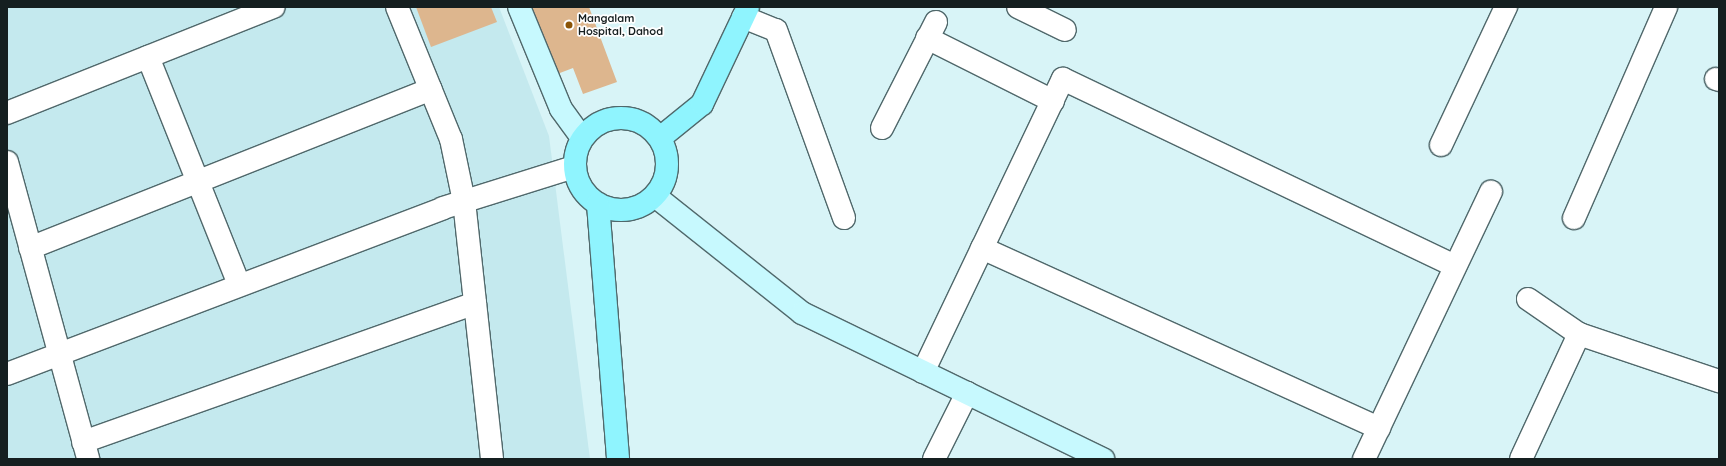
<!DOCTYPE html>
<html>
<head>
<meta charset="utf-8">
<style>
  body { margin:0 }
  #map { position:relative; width:1726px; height:466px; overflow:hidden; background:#d8f4f7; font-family:Quicksand,sans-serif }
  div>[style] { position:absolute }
  .built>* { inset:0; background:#c4e9ee }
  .building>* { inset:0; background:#ddb68e }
  .roads { filter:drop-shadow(1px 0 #50686b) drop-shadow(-1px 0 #50686b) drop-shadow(0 1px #50686b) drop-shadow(0 -1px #50686b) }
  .minor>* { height:22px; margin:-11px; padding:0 11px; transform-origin:11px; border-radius:11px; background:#fff }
  .secondary>* { height:22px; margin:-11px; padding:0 11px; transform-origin:11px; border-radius:11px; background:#c7f9fe }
  .primary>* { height:22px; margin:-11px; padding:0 11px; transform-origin:11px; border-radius:11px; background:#8ff4fe }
  .primary>.ring { margin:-11px; padding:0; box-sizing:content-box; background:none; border:22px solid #8ff4fe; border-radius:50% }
  .dots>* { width:11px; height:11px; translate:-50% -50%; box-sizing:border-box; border:2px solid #fff; border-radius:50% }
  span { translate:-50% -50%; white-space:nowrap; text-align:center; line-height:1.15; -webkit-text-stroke:3.5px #fff; paint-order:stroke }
  .poi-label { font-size:11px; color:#151f20; font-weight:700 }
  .left { translate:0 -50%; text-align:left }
  .frame { position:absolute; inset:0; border:8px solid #151f20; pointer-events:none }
</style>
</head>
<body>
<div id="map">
  <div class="built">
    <i style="clip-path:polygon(7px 7px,499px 7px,549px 136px,590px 459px,7px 459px)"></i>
  </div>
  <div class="building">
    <i style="clip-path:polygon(416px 7px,491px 7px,497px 22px,431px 47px)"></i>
    <i style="clip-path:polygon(526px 7px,589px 7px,617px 82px,583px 94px,573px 68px,552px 76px)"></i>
  </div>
  <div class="roads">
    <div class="minor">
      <i style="left:397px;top:7px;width:143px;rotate:67.8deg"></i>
      <i style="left:451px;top:139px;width:63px;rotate:78.2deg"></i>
      <i style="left:464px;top:201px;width:260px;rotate:83.8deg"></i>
      <i style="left:1018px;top:7px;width:52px;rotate:26.1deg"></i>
      <i style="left:743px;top:17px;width:35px;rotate:22deg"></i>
      <i style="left:776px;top:30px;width:200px;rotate:70.1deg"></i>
      <i style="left:927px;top:38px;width:141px;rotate:26.6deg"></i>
      <i style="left:148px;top:57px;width:245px;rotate:68.2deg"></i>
      <i style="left:1716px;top:79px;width:3px;rotate:18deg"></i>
      <i style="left:7px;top:113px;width:287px;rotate:-21.7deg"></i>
      <i style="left:882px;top:128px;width:119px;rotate:-63deg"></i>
      <i style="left:1441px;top:145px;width:153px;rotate:-64.8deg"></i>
      <i style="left:7px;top:162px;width:308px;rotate:74.7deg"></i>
      <i style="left:1574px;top:218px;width:230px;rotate:-66.4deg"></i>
      <i style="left:30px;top:248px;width:431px;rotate:-21.6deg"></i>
      <i style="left:982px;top:248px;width:436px;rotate:24.4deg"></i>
      <i style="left:1528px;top:299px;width:62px;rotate:34.5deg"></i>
      <i style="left:1579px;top:334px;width:148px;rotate:18.6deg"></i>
      <i style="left:923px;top:372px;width:325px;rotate:-64.5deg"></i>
      <i style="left:1063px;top:79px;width:434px;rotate:25.5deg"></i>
      <i style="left:7px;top:374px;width:467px;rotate:-20.8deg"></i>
      <i style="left:443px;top:208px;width:137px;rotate:-17.4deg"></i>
      <i style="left:83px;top:442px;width:416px;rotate:-19.5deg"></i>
      <i style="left:934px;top:459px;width:74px;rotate:-63.4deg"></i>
      <i style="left:1364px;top:459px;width:296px;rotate:-64.6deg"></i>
      <i style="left:1521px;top:459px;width:138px;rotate:-65.1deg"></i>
    </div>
    <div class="secondary">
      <i style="left:519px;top:7px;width:110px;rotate:67.6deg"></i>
      <i style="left:561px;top:109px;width:36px;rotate:54deg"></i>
      <i style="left:655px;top:196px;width:188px;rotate:38.5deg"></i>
      <i style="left:802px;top:313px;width:335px;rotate:25.9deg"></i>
    </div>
    <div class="primary">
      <i class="ring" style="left:575px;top:118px;width:70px;height:70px"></i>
      <i style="left:660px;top:138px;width:54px;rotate:-39deg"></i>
      <i style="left:702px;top:104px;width:107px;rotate:-64.6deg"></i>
      <i style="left:598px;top:204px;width:256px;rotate:85.5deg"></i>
    </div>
  </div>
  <div class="dots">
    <i style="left:569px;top:25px;background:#8b5406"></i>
  </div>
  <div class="poi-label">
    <span class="left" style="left:578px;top:25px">Mangalam<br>Hospital, Dahod</span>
  </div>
  <div class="frame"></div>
</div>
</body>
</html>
